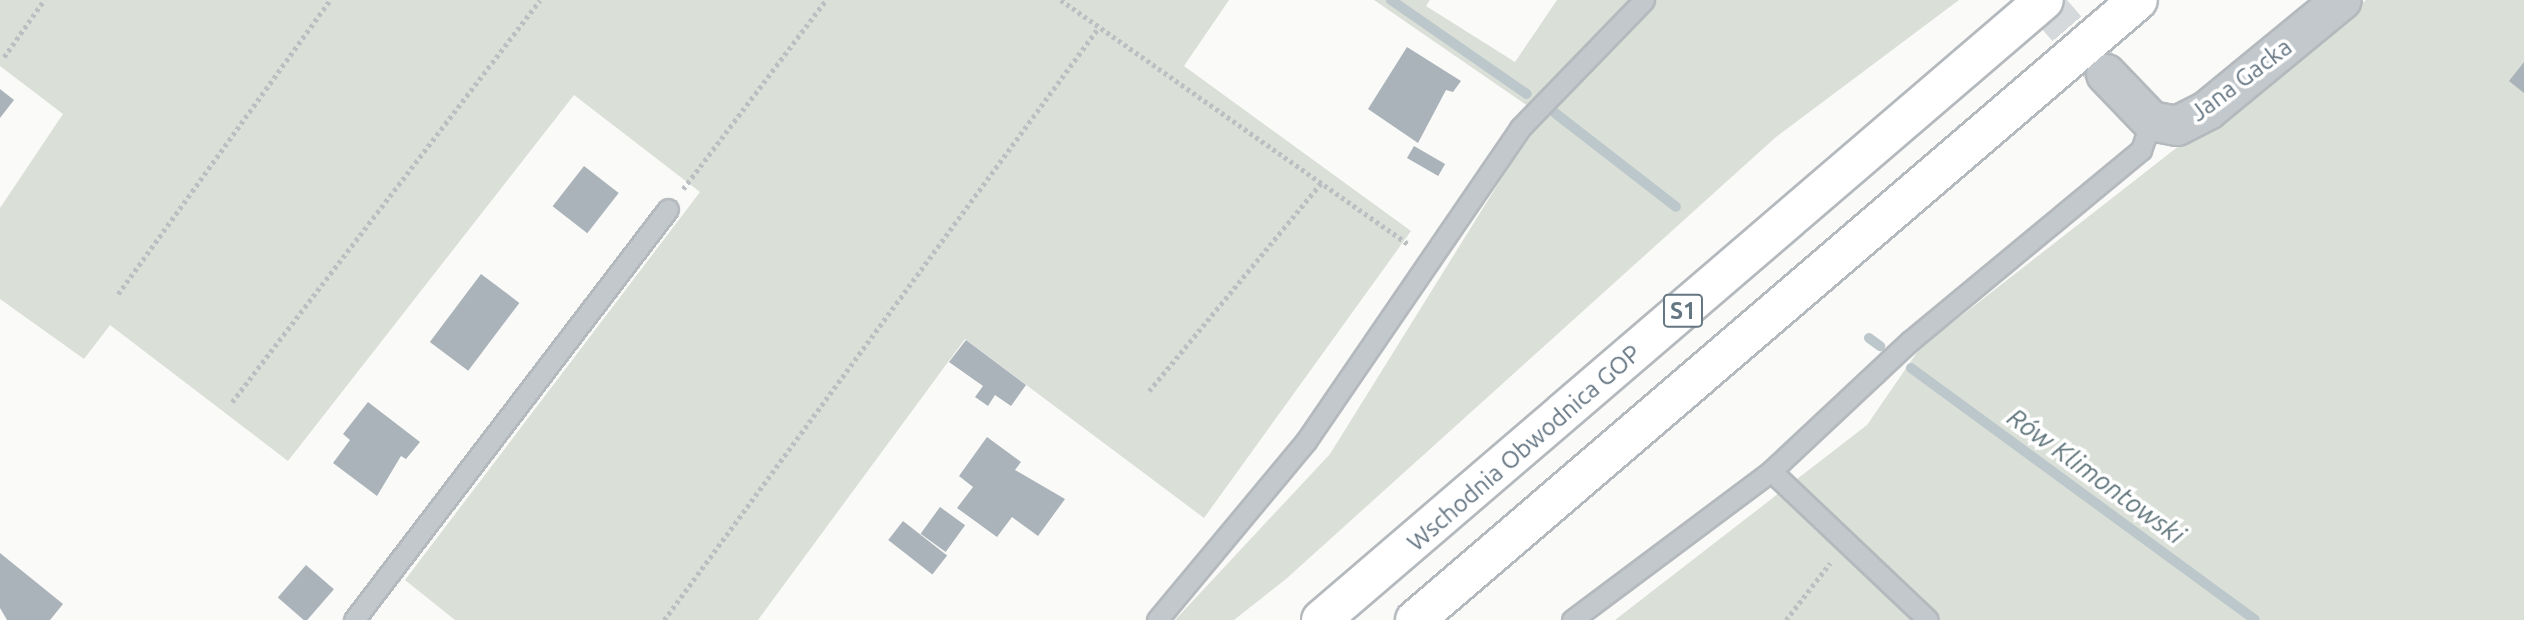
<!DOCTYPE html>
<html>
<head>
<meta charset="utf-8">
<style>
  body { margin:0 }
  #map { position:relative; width:2524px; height:620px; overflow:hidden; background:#fafaf8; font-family:Ubuntu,sans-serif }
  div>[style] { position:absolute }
  .green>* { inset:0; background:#dadfd7 }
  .stream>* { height:10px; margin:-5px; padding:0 5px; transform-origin:5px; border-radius:5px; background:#bbc7cb }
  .building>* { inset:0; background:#aab3b9; transform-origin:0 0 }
  .street-tunnel>* { height:38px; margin-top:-19px; transform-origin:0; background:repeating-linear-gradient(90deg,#d5d9db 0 38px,transparent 0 57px) }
  .path>* { height:4.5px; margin-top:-2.25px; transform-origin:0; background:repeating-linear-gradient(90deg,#bbbfc2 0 3.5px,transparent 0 7px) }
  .roads { filter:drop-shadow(2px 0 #b4b9bd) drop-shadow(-2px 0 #b4b9bd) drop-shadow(0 2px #b4b9bd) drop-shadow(0 -2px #b4b9bd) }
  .lane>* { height:19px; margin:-9.5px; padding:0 9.5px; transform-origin:9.5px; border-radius:9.5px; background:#c3c8cc }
  .street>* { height:38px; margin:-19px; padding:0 19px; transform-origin:19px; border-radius:19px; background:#c3c8cc }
  .highway>* { height:38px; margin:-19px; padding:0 19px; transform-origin:19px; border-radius:19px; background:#fff }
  span { translate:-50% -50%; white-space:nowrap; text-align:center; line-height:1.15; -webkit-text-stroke:7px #fff; paint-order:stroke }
  .shield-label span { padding:2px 5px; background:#fff; border:2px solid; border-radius:5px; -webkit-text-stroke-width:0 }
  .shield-label { font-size:23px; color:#657683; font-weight:700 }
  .street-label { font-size:24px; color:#657683 }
  .water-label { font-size:26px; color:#60757c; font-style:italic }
</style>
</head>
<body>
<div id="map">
  <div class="green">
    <i style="clip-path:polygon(0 0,1229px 0,1184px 66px,1411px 231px,1204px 518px,965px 339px,758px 620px,455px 620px,405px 580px,700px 192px,574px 95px,288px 461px,110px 325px,84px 359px,0 299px,0 208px,63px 114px,0 66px)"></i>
    <i style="clip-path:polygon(1374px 0,1430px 0,1426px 6px,1515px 62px,1557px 0,1959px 0,1776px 137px,1286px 579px,1234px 620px,1175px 620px,1330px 454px,1541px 115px)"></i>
    <i style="clip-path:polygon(2366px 0,2524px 0,2524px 620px,1615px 620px,1867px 425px,1920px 348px)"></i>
  </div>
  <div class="stream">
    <i style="left:1391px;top:0;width:165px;rotate:34.7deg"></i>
    <i style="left:1555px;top:113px;width:153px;rotate:37.8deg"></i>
    <i style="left:1869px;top:338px;width:14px;rotate:36deg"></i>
    <i style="left:1911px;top:368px;width:426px;rotate:36.2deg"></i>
  </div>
  <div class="building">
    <i style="clip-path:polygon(1407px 47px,1461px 81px,1453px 92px,1446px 90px,1418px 143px,1368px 109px)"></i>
    <i style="clip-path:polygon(2524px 62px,2524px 93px,2509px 81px)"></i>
    <i style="clip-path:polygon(0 89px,14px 100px,0 118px)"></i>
    <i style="left:1414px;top:146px;width:36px;height:14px;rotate:30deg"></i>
    <i style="left:584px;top:166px;width:44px;height:51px;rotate:38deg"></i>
    <i style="left:481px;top:274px;width:48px;height:85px;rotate:37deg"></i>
    <i style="clip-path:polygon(966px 340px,1026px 385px,1011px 406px,995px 395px,988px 406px,975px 397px,983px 386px,949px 362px)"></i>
    <i style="clip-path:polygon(368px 402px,420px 442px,406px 459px,401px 456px,377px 496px,333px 463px,350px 440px,343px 434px)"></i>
    <i style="clip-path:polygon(987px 437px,1021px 462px,1015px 470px,1065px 499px,1038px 536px,1012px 517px,997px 537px,957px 508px,973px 487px,959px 476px)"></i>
    <i style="left:940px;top:507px;width:31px;height:33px;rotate:36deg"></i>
    <i style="left:903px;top:521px;width:56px;height:24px;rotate:38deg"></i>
    <i style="clip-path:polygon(0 553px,63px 604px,50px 620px,7px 620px,0 608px)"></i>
    <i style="left:306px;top:565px;width:37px;height:43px;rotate:41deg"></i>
  </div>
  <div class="street-tunnel">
    <i style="left:2042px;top:0;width:96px;rotate:49.2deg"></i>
  </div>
  <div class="path">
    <i style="left:1061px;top:0;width:426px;rotate:35.1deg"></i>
    <i style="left:4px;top:57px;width:70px;rotate:-54.9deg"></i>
    <i style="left:683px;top:189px;width:237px;rotate:-52.9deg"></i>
    <i style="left:118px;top:294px;width:362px;rotate:-54.2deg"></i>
    <i style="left:1149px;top:391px;width:270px;rotate:-50.4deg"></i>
    <i style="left:232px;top:402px;width:506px;rotate:-52.54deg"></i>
    <i style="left:664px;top:620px;width:735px;rotate:-53.74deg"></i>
    <i style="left:1786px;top:620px;width:72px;rotate:-52.3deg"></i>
  </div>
  <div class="roads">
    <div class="lane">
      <i style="left:1771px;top:471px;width:216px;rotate:43.5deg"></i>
      <i style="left:354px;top:620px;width:517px;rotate:-52.62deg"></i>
      <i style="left:1157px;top:620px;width:233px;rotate:-50.2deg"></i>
      <i style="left:1306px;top:441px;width:379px;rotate:-55.6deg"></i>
      <i style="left:1520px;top:128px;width:178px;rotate:-45.9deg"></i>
      <i style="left:1572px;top:620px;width:249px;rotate:-36.8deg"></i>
      <i style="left:1771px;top:471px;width:190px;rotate:-43.1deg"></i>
      <i style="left:1910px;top:341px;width:300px;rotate:-39.6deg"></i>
      <i style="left:2141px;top:150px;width:31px;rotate:-71deg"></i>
    </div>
    <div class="street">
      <i style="left:2106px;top:74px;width:65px;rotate:46.2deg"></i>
      <i style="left:2151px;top:121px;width:26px;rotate:11deg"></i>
      <i style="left:2177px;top:126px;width:35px;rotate:-27deg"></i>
      <i style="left:2208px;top:110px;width:173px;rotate:-39.4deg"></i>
    </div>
    <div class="highway">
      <i style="left:1321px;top:620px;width:952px;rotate:-40.61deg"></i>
      <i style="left:1415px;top:620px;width:952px;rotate:-40.61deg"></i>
    </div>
  </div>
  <div class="shield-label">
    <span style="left:1683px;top:311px">S1</span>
  </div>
  <div class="street-label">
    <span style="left:2241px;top:80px;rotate:-37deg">Jana Gacka</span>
    <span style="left:1524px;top:448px;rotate:-41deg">Wschodnia Obwodnica GOP</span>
  </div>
  <div class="water-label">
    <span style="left:2096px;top:476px;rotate:36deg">Rów Klimontowski</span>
  </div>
</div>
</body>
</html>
